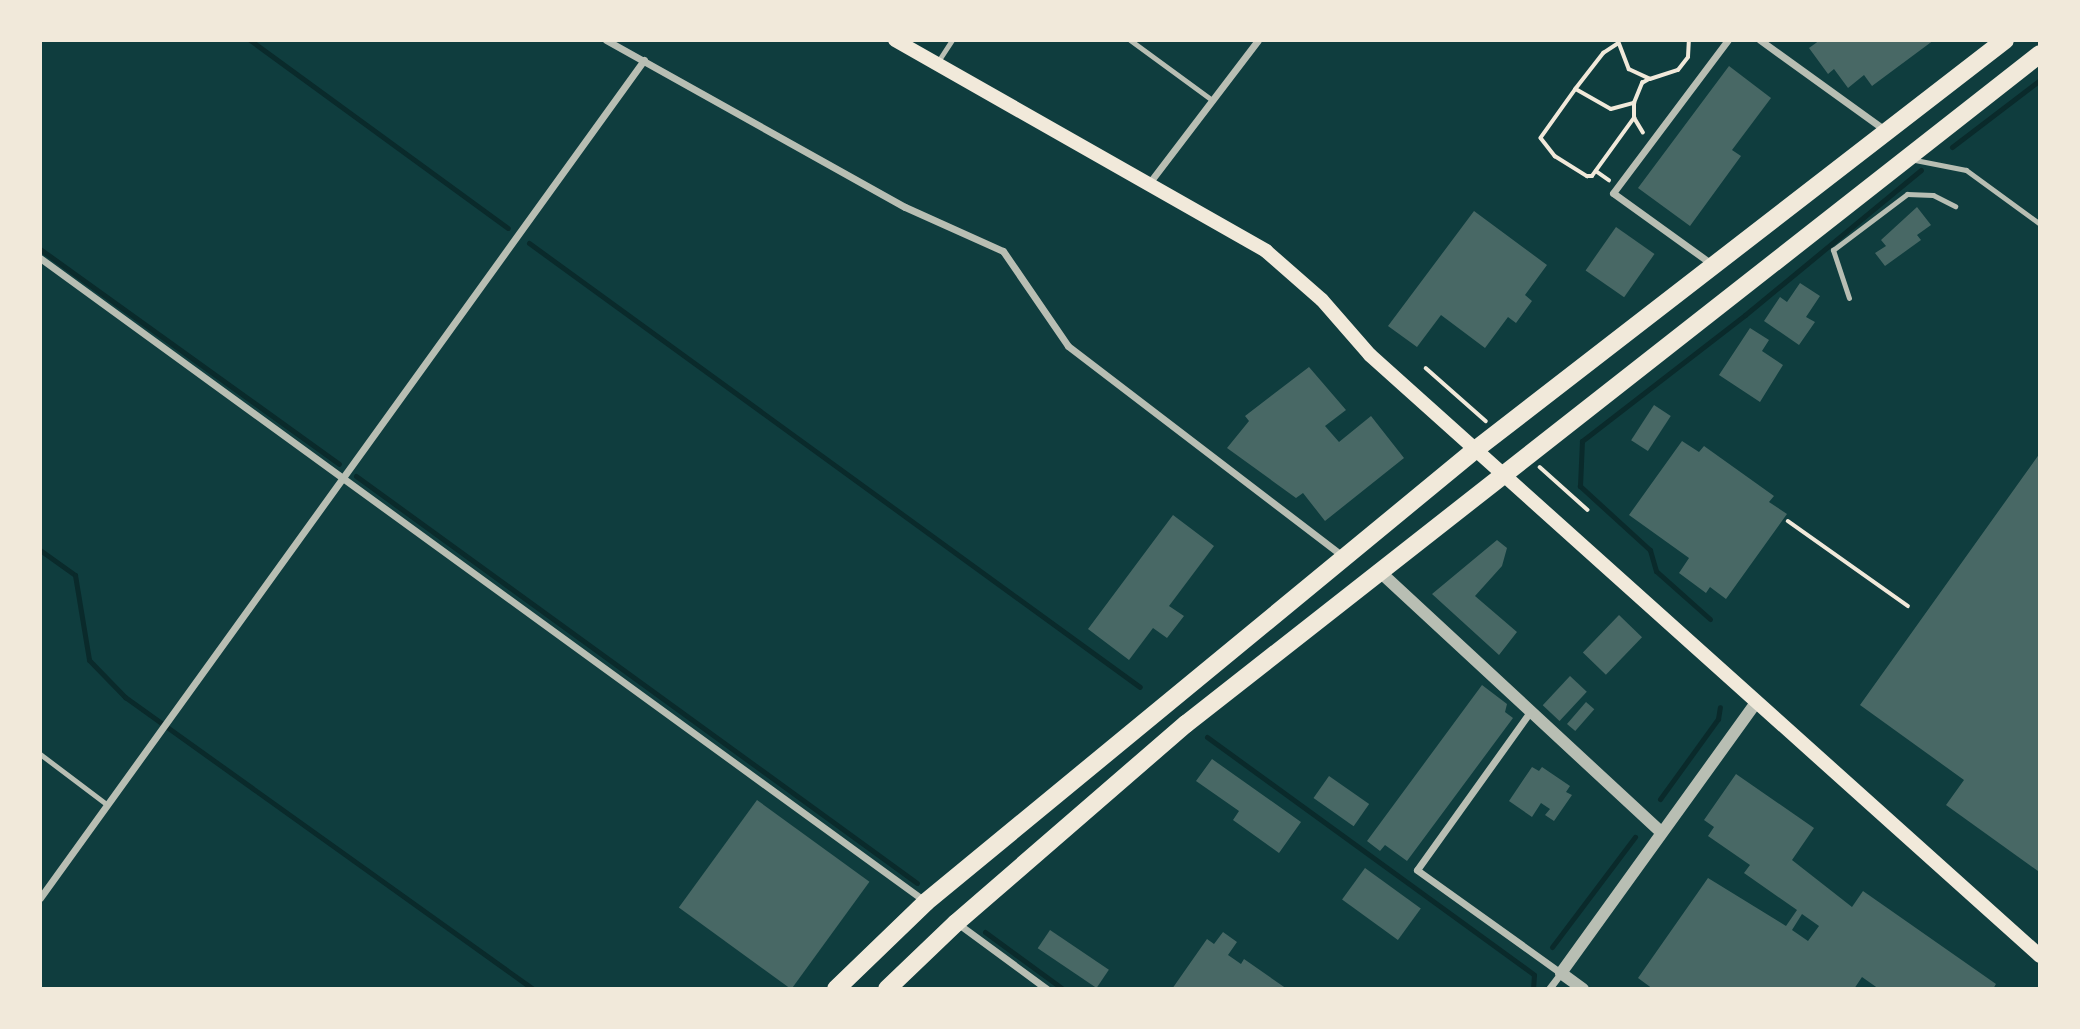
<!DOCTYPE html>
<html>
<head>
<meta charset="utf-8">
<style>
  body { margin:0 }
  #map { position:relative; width:2080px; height:1029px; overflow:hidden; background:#0f3d3e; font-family:"Archivo Narrow",sans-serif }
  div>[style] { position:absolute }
  .stream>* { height:5px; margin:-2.5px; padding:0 2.5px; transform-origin:2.5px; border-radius:2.5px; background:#0a2a2b }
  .building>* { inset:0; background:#486865; transform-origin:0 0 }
  .path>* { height:3.5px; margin:-1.75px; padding:0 1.75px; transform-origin:1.75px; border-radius:1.75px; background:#f1e9da }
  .service>* { height:5px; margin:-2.5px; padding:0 2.5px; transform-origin:2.5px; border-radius:2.5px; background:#b8beb3 }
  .minor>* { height:7px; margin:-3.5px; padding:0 3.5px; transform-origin:3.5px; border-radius:3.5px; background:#b8beb3 }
  .tertiary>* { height:12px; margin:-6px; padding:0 6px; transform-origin:6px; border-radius:6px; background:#b8beb3 }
  .secondary>* { height:14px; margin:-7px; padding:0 7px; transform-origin:7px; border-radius:7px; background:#f1e9da }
  .trunk>* { height:18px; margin:-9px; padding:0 9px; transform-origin:9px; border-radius:9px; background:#f1e9da }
  span { translate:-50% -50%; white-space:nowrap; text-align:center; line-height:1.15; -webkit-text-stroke:5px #f1e9da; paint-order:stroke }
  .frame { position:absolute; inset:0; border:42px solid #f1e9da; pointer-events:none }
</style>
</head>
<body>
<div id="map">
  <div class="stream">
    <i style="left:250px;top:40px;width:319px;rotate:36.1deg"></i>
    <i style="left:1952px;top:147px;width:111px;rotate:-37.3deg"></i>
    <i style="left:529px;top:243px;width:755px;rotate:36.01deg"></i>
    <i style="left:40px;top:249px;width:368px;rotate:35.7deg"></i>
    <i style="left:356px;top:476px;width:693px;rotate:35.96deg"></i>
    <i style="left:40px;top:550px;width:43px;rotate:35.5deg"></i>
    <i style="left:75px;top:575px;width:86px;rotate:80.6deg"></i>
    <i style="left:89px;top:660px;width:52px;rotate:45.8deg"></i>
    <i style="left:125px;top:697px;width:502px;rotate:35.59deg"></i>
    <i style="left:1710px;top:619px;width:72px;rotate:-138.4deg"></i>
    <i style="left:1656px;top:571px;width:22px;rotate:-106deg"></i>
    <i style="left:1650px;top:550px;width:95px;rotate:-137.6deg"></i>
    <i style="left:1580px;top:486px;width:45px;rotate:-87.5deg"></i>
    <i style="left:1582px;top:441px;width:206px;rotate:-37.7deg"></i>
    <i style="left:1745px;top:315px;width:228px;rotate:-39.5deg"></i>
    <i style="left:1207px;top:737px;width:404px;rotate:36deg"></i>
    <i style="left:1534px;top:975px;width:14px;rotate:94deg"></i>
    <i style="left:1660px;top:799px;width:99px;rotate:-54.1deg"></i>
    <i style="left:1718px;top:719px;width:12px;rotate:-81deg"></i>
    <i style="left:985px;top:932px;width:97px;rotate:36.2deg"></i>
    <i style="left:1552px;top:947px;width:138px;rotate:-53deg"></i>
  </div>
  <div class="building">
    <i style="clip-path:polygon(1820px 40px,1934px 40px,1872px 86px,1864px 75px,1848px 88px,1834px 69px,1828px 74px,1809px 48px)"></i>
    <i style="clip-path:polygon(1729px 66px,1771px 98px,1732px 150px,1741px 156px,1690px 226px,1638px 188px)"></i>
    <i style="clip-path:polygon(1917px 207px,1931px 225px,1917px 235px,1921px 240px,1885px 266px,1875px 253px,1886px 246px,1881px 240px)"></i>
    <i style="clip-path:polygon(1474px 211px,1547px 265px,1525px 295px,1532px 301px,1516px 323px,1508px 317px,1485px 348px,1441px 315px,1417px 347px,1388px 326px)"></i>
    <i style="left:1616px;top:227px;width:47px;height:53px;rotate:35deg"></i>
    <i style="clip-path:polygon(1800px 283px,1820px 296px,1806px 317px,1815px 322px,1799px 345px,1764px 321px,1780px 297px,1787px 302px)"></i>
    <i style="clip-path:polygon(1750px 328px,1769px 340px,1762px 351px,1783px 365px,1760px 402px,1719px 375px)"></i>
    <i style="clip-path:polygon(1309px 367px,1346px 410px,1325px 426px,1339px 442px,1371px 416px,1404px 458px,1325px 521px,1303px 493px,1296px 498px,1227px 448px,1249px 421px,1245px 416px)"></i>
    <i style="left:1654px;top:405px;width:20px;height:42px;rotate:33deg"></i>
    <i style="clip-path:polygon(1682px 441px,1699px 452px,1704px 446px,1774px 496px,1769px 502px,1787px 514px,1726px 599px,1710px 587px,1706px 593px,1679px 573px,1689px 558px,1629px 515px)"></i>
    <i style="clip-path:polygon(2040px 453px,2040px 868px,2038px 871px,1946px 805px,1964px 780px,1860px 705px)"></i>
    <i style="clip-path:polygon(1173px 515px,1214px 546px,1169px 606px,1184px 616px,1167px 638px,1153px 628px,1129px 660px,1088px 629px)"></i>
    <i style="clip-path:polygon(1497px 540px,1507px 548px,1502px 566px,1475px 596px,1517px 632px,1499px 655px,1432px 594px)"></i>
    <i style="left:1619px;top:615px;width:32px;height:52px;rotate:44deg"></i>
    <i style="left:1570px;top:676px;width:23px;height:40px;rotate:43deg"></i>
    <i style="clip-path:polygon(1482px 685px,1507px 704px,1505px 712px,1513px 718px,1407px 861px,1385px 845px,1380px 851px,1367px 841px)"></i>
    <i style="left:1586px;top:702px;width:11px;height:29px;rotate:41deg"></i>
    <i style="clip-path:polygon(1212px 759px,1301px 822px,1279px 853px,1233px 820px,1239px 811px,1196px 781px)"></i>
    <i style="clip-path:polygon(1532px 767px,1539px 771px,1542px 767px,1570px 786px,1566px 792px,1572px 795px,1554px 821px,1545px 815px,1550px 809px,1541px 803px,1532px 817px,1509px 801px)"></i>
    <i style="clip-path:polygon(evenodd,1736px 774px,1814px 828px,1792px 860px,1852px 907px,1863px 891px,1996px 984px,1993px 989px,1879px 989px,1862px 977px,1854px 989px,1653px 989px,1638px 978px,1708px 878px,1786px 926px,1797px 910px,1744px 873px,1750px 865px,1708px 836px,1714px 827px,1704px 820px,1736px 774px,1802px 914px,1819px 926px,1808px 941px,1792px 930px,1802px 914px)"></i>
    <i style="left:1329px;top:776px;width:49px;height:27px;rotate:35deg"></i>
    <i style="left:757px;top:800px;width:139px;height:133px;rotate:36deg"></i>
    <i style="left:1365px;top:868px;width:69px;height:39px;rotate:36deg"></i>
    <i style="left:1050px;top:930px;width:71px;height:22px;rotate:34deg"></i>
    <i style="clip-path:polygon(1223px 932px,1237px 942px,1228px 955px,1241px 964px,1244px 959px,1287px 989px,1172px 989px,1207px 939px,1214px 944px)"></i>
  </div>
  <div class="path">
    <i style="left:1618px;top:40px;width:31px;rotate:69deg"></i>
    <i style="left:1629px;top:69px;width:23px;rotate:25deg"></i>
    <i style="left:1650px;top:79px;width:29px;rotate:-18deg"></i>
    <i style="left:1678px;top:70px;width:16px;rotate:-52deg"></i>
    <i style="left:1688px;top:57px;width:17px;rotate:-87deg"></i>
    <i style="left:1618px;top:44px;width:17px;rotate:147deg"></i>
    <i style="left:1604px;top:53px;width:46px;rotate:127.9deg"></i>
    <i style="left:1576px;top:89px;width:40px;rotate:29.7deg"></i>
    <i style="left:1611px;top:109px;width:24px;rotate:-15deg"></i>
    <i style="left:1576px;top:89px;width:60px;rotate:125.5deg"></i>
    <i style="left:1541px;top:138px;width:23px;rotate:52deg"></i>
    <i style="left:1555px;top:156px;width:38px;rotate:32deg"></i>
    <i style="left:1587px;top:176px;width:5px"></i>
    <i style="left:1592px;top:176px;width:72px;rotate:-54.1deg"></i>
    <i style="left:1643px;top:133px;width:17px;rotate:-121deg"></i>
    <i style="left:1634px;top:118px;width:15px;rotate:-90deg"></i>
    <i style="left:1634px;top:103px;width:22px;rotate:-68deg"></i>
    <i style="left:1642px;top:83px;width:8px;rotate:-30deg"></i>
    <i style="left:1596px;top:171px;width:16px;rotate:35deg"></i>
    <i style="left:1426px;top:368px;width:80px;rotate:41.5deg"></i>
    <i style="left:1540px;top:467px;width:64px;rotate:41.9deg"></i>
    <i style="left:1788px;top:521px;width:147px;rotate:35.3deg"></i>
  </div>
  <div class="service">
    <i style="left:1130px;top:40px;width:102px;rotate:36.2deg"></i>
    <i style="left:937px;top:63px;width:27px;rotate:-57deg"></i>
    <i style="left:1915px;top:160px;width:52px;rotate:11.1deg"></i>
    <i style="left:1966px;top:170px;width:92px;rotate:36.1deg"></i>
    <i style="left:1849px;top:298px;width:51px;rotate:-108.4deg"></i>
    <i style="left:1833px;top:250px;width:93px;rotate:-37.1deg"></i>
    <i style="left:1907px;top:194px;width:26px;rotate:2deg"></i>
    <i style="left:1933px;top:195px;width:25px;rotate:27deg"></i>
    <i style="left:40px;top:754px;width:83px;rotate:37.1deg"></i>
  </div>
  <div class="minor">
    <i style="left:606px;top:40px;width:342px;rotate:29.2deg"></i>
    <i style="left:905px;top:207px;width:107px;rotate:24.2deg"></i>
    <i style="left:1003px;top:251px;width:115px;rotate:55.6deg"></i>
    <i style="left:1068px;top:346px;width:347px;rotate:37.4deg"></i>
    <i style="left:1760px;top:40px;width:155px;rotate:35.8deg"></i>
    <i style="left:1150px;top:182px;width:178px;rotate:-52.7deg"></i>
    <i style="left:40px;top:258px;width:1095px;rotate:36.01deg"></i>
    <i style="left:1713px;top:265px;width:123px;rotate:-144.2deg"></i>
    <i style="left:1613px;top:193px;width:191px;rotate:-53.1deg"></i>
    <i style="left:1530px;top:712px;width:194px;rotate:125.6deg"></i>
    <i style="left:1417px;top:870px;width:177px;rotate:35.6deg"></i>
    <i style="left:1561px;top:973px;width:20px;rotate:127deg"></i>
    <i style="left:40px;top:898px;width:1033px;rotate:-54.22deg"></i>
    <i style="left:957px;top:923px;width:112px;rotate:36.3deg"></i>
  </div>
  <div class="tertiary">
    <i style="left:1378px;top:570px;width:386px;rotate:42.8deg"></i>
    <i style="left:1583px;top:989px;width:27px;rotate:-144deg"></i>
    <i style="left:1561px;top:973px;width:335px;rotate:-54.2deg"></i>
  </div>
  <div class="secondary">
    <i style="left:895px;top:40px;width:427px;rotate:29.6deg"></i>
    <i style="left:1266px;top:251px;width:74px;rotate:41.2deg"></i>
    <i style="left:1322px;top:300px;width:73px;rotate:48.9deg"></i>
    <i style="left:1370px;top:355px;width:900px;rotate:41.89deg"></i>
  </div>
  <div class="trunk">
    <i style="left:836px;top:989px;width:125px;rotate:-44deg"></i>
    <i style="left:926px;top:902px;width:711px;rotate:-39.47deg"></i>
    <i style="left:1475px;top:450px;width:670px;rotate:-37.72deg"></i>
    <i style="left:887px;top:989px;width:95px;rotate:-43.7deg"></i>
    <i style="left:956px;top:923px;width:304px;rotate:-40.9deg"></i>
    <i style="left:1186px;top:724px;width:1085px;rotate:-38.12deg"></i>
  </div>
  <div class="frame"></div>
</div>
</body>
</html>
